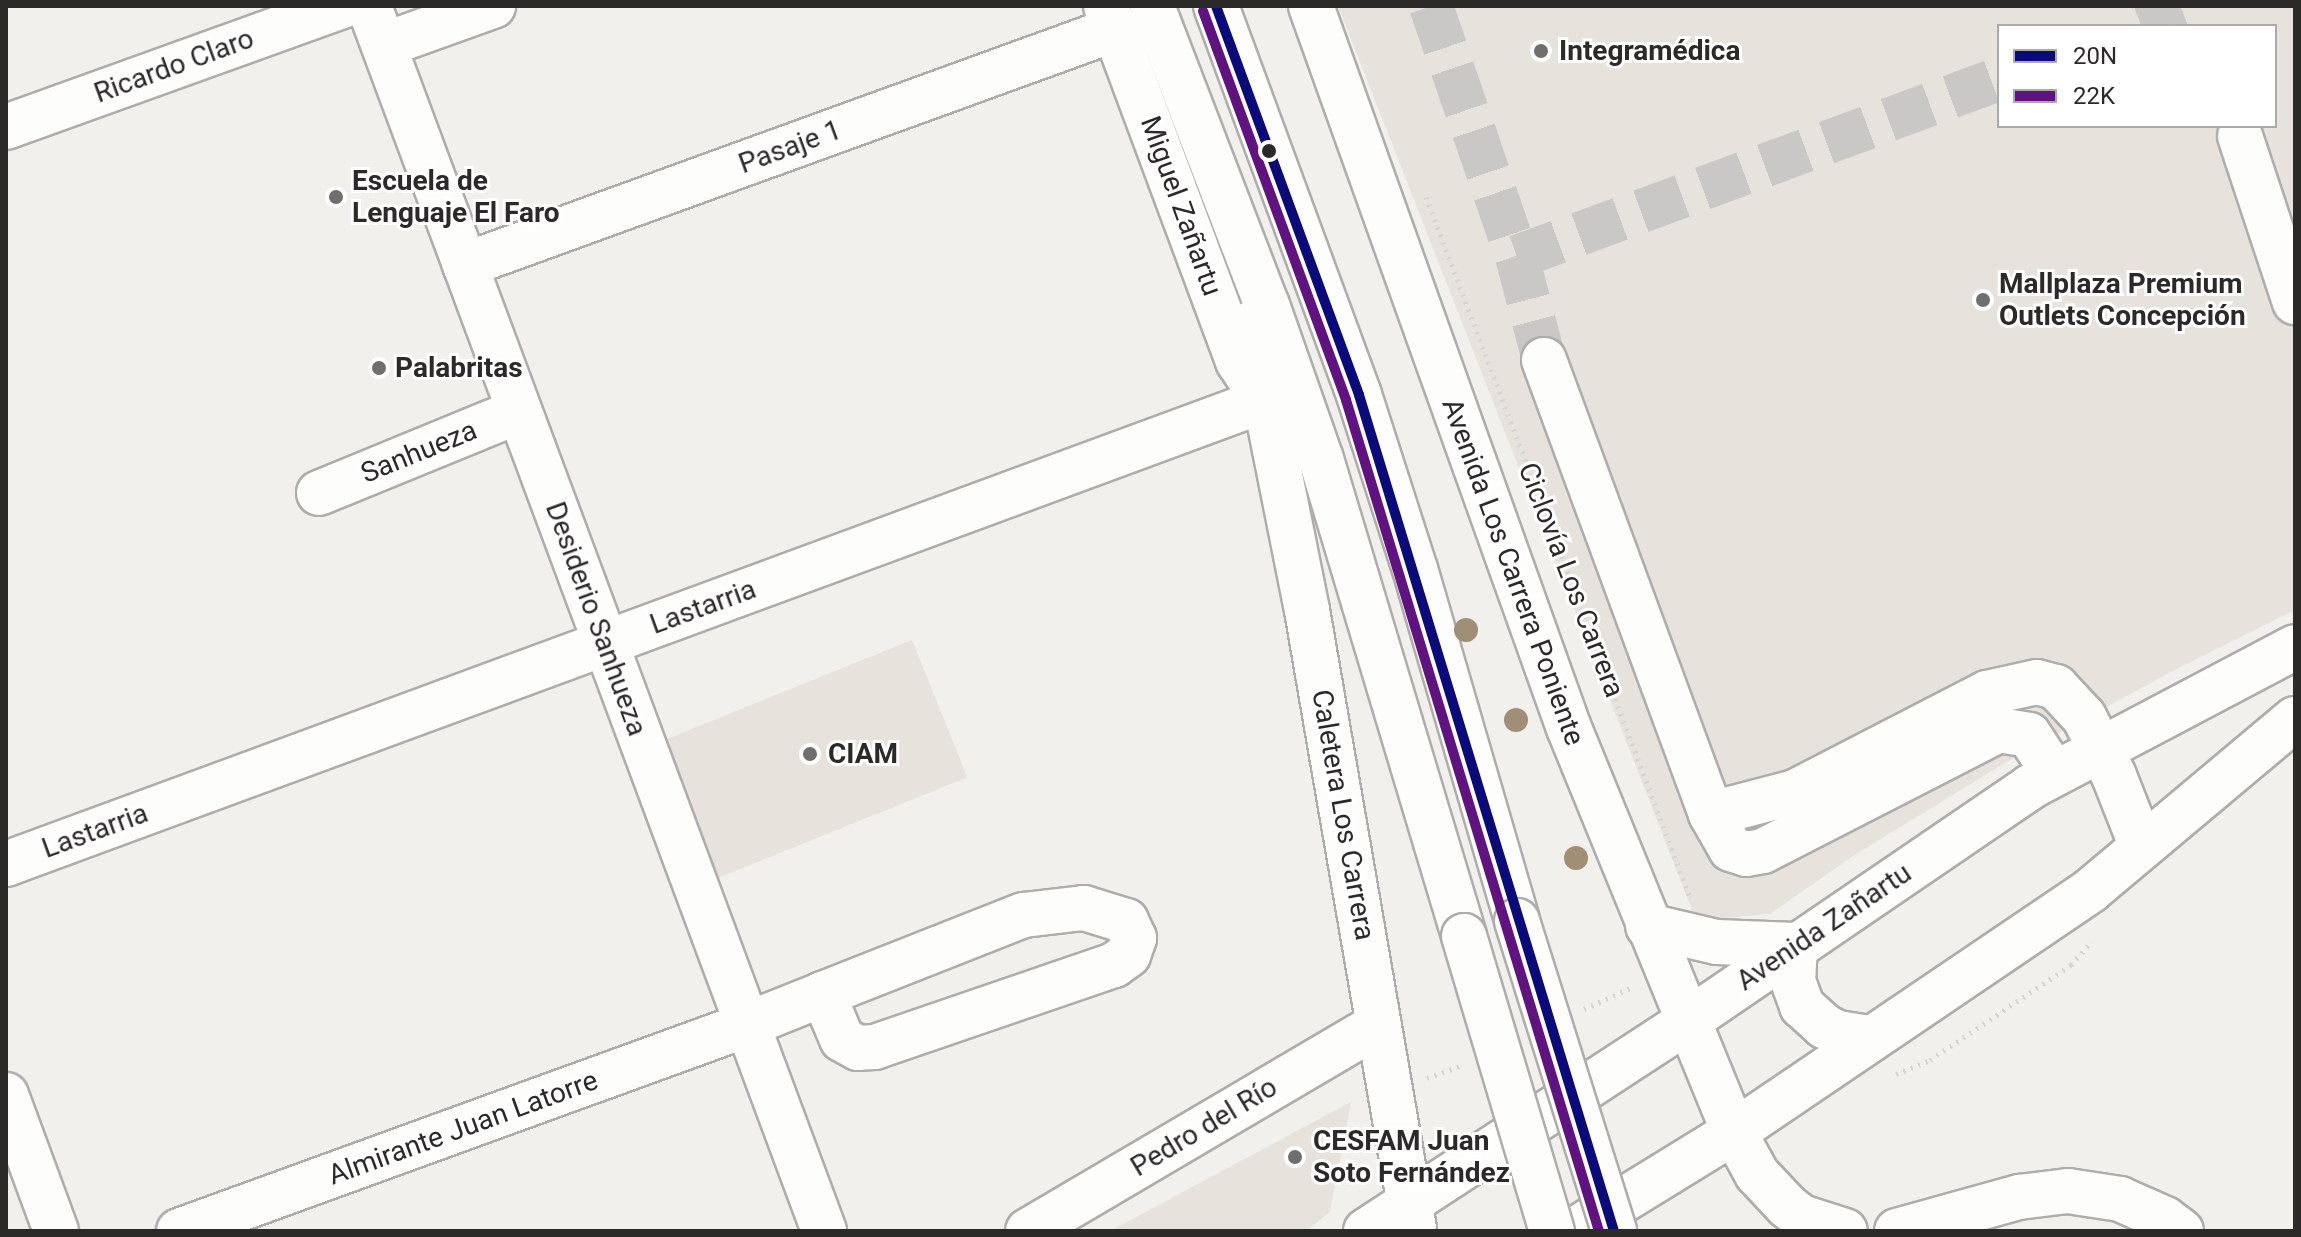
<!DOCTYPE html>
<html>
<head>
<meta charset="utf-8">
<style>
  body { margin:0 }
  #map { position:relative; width:2301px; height:1237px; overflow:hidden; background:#f2f0ed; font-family:Roboto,sans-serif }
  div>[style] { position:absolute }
  .built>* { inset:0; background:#e8e2dc; transform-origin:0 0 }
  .minor-tunnel>* { height:44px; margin-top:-22px; transform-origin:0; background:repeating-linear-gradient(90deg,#cac8c6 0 44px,transparent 0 66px) }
  .path>* { height:5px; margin-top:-2.5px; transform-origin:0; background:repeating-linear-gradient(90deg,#d4d4d4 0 2px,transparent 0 8px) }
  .roads { filter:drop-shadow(2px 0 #afadac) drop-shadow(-2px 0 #afadac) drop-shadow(0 2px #afadac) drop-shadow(0 -2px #afadac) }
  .minor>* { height:44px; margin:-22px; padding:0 22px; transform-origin:22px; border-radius:22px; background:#fdfdfc }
  .major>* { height:44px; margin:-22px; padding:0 22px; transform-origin:22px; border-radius:22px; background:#fdfdfc }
  .bridges { filter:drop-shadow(2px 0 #afadac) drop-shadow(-2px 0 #afadac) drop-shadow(0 2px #afadac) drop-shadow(0 -2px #afadac) }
  .major-bridge>* { height:44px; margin:-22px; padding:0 22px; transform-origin:22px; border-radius:22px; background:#fdfdfc }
  .bus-1>* { height:10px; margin:-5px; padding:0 5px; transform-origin:5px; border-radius:5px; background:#0a0a7a }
  .bus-2>* { height:10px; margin:-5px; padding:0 5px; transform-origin:5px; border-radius:5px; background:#5f1280 }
  .trees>* { width:24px; height:24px; margin:-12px; border-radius:50%; background:#a08e76 }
  .dots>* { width:22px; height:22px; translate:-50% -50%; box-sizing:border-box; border:4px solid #fff; border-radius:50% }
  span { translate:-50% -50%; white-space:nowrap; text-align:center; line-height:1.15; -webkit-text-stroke:6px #fff; paint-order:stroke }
  .poi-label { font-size:28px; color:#2b2a28; font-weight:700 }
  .left { translate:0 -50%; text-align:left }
  .street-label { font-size:28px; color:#2b2a28 }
  .frame { position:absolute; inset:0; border:8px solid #2b2a28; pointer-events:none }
  .legend { position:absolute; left:1997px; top:24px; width:280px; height:104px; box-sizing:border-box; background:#fff; border:2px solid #aaaaa9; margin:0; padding:10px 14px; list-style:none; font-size:24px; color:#2b2a28 }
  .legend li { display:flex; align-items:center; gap:16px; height:40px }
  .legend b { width:40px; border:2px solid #aaaaa9 }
</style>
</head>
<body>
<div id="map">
  <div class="built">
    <i style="clip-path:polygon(evenodd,1338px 6px,2295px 6px,2295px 610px,2169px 673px,2010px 760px,1853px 856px,1770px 914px,1696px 920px,1338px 6px,1999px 26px,2275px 26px,2275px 126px,1999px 126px,1999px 26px)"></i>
    <i style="left:912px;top:640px;width:148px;height:275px;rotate:68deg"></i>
    <i style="clip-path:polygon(1351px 1102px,1330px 1212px,1306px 1231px,1110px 1231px)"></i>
  </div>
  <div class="minor-tunnel">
    <i style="left:1431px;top:6px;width:265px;rotate:71.1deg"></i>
    <i style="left:1517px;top:257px;width:514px;rotate:-20.27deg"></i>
    <i style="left:2141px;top:26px;width:58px;rotate:-20.3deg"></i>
    <i style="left:1517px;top:257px;width:106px;rotate:75.3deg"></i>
  </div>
  <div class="path">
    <i style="left:1426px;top:197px;width:746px;rotate:69.35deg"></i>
    <i style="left:1584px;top:1009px;width:54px;rotate:-24.2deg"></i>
    <i style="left:1896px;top:1074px;width:37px;rotate:-22deg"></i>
    <i style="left:1930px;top:1060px;width:170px;rotate:-34deg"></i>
    <i style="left:2071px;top:965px;width:32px;rotate:-49deg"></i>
    <i style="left:1427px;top:1078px;width:38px;rotate:-20deg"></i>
  </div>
  <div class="roads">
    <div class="minor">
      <i style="left:369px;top:6px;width:1307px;rotate:69.62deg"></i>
      <i style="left:1106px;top:6px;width:379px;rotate:69.6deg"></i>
      <i style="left:1238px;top:361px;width:42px;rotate:56.7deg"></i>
      <i style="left:1311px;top:6px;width:767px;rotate:70.34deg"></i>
      <i style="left:1569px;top:728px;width:436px;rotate:67.8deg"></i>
      <i style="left:384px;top:45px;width:116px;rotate:-19.7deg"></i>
      <i style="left:6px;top:127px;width:358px;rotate:-19.8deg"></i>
      <i style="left:2240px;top:136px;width:175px;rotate:71.7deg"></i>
      <i style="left:465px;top:265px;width:692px;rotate:-19.95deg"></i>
      <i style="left:1544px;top:360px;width:484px;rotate:69.8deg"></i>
      <i style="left:1711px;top:814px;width:40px;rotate:60.3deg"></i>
      <i style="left:1731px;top:849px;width:16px;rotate:18deg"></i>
      <i style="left:1746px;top:854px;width:17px;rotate:-10deg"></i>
      <i style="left:1763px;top:851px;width:264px;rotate:-27.2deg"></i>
      <i style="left:1998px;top:730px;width:31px;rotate:9deg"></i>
      <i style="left:2029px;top:735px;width:45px;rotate:56.7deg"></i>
      <i style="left:1265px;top:400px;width:214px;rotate:78.7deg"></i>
      <i style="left:1307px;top:610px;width:628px;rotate:80.19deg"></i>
      <i style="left:319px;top:493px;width:216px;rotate:-22.3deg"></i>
      <i style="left:1711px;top:814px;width:87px;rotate:-14.7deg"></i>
      <i style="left:1795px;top:792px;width:216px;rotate:-27.3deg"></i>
      <i style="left:1987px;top:693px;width:51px;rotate:-12.4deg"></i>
      <i style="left:2037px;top:682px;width:20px;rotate:15deg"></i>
      <i style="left:2056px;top:687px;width:41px;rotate:47deg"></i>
      <i style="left:2084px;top:717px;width:66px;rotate:63deg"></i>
      <i style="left:2114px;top:776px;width:76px;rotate:68.5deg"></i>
      <i style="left:6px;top:864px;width:1342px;rotate:-20.23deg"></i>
      <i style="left:1648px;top:926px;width:71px;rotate:13.1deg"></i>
      <i style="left:1717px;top:942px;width:78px;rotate:2.2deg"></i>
      <i style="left:1795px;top:945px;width:36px;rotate:93deg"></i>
      <i style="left:1793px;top:981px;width:27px;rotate:70deg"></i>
      <i style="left:1802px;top:1006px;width:30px;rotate:42deg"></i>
      <i style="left:1824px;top:1026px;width:16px;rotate:27deg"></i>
      <i style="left:1838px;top:1033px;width:30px;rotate:9deg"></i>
      <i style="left:6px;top:1095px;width:145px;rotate:69.8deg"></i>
      <i style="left:179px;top:1231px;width:603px;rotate:-19.97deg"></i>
      <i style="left:746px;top:1025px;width:83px;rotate:-21.9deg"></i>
      <i style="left:823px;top:994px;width:216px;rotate:-21.5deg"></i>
      <i style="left:1024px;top:915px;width:60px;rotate:-6.7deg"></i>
      <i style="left:1084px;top:908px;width:44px;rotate:17.2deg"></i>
      <i style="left:1126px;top:921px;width:19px;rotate:65deg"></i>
      <i style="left:1134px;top:938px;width:18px;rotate:109deg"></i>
      <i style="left:1128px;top:955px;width:17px;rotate:144deg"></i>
      <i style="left:1114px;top:965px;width:253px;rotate:161.1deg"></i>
      <i style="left:875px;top:1047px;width:17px;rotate:177deg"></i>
      <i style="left:858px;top:1048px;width:18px;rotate:-151deg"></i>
      <i style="left:842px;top:1039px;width:49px;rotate:-112.9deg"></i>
      <i style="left:1028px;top:1231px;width:407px;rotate:-30.5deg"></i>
      <i style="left:1366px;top:1231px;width:382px;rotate:-33.1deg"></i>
      <i style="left:1686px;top:1022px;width:417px;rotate:-34.3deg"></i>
      <i style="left:2030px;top:787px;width:300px;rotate:-27.8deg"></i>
      <i style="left:1573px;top:1231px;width:189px;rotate:-31.6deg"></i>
      <i style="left:1734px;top:1132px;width:431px;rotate:-34.1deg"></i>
      <i style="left:2091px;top:890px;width:266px;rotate:-40deg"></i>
    </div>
    <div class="major">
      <i style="left:1152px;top:6px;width:320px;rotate:69deg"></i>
      <i style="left:1267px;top:305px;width:163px;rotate:70.7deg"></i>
      <i style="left:1321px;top:459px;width:498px;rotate:73.3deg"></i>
      <i style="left:1216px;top:6px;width:414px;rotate:69.8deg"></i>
      <i style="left:1359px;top:395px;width:183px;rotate:72.2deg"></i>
      <i style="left:1415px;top:569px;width:366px;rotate:73.8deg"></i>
      <i style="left:1250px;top:324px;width:77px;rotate:78.8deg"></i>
      <i style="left:1734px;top:1132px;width:48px;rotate:61.3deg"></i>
      <i style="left:1757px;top:1174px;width:44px;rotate:46.8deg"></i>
      <i style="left:1787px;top:1206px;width:18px;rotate:38deg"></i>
      <i style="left:1801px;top:1217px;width:46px;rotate:17.7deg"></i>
      <i style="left:1897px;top:1231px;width:127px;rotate:-15.6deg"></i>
      <i style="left:2019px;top:1197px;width:49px;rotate:-7deg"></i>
      <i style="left:2068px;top:1191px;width:53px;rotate:8.7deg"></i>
      <i style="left:2120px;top:1199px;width:49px;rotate:24deg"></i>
      <i style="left:2165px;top:1219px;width:20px;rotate:37deg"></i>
    </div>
  </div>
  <div class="bridges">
    <div class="major-bridge">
      <i style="left:1517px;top:921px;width:325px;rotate:72.6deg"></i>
      <i style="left:1464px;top:936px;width:308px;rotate:73.4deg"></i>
    </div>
  </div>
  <div class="bus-1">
    <i style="left:1216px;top:6px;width:414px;rotate:69.8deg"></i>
    <i style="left:1359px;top:395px;width:874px;rotate:73.04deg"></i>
  </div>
  <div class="bus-2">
    <i style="left:1203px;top:11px;width:414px;rotate:69.8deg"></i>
    <i style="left:1346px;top:400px;width:869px;rotate:73.07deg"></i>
  </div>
  <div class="trees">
    <i style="left:1466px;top:630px"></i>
    <i style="left:1516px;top:720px"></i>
    <i style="left:1576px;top:858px"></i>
  </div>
  <div class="dots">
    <i style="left:1541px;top:51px;background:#716f6d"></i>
    <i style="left:1269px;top:151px;background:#2b2a28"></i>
    <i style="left:336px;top:197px;background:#716f6d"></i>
    <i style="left:1983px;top:300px;background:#716f6d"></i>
    <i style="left:379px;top:368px;background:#716f6d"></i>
    <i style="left:810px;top:754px;background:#716f6d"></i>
    <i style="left:1295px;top:1157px;background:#716f6d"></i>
  </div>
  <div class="poi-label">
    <span class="left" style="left:1559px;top:51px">Integramédica</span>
    <span class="left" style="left:352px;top:197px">Escuela de<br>Lenguaje El Faro</span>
    <span class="left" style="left:1999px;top:300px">Mallplaza Premium<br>Outlets Concepción</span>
    <span class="left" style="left:395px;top:368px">Palabritas</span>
    <span class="left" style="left:828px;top:754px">CIAM</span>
    <span class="left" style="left:1313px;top:1157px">CESFAM Juan<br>Soto Fernández</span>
  </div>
  <div class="street-label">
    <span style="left:174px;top:66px;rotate:-20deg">Ricardo Claro</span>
    <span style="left:790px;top:147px;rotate:-20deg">Pasaje 1</span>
    <span style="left:1181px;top:206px;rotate:70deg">Miguel Zañartu</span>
    <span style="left:419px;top:452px;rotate:-22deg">Sanhueza</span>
    <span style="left:1513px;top:572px;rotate:70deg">Avenida Los Carrera Poniente</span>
    <span style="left:1571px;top:580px;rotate:69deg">Ciclovía Los Carrera</span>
    <span style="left:703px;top:607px;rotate:-20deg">Lastarria</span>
    <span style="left:596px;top:619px;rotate:70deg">Desiderio Sanhueza</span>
    <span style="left:1343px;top:815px;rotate:80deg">Caletera Los Carrera</span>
    <span style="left:95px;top:831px;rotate:-20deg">Lastarria</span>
    <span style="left:1824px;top:927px;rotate:-34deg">Avenida Zañartu</span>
    <span style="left:1204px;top:1127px;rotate:-31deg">Pedro del Río</span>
    <span style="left:463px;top:1128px;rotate:-20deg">Almirante Juan Latorre</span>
  </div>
  <div class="frame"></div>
  <ul class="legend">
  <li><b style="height:10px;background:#0a0a7a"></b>20N</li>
  <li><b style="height:10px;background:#5f1280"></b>22K</li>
  </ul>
</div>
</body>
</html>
